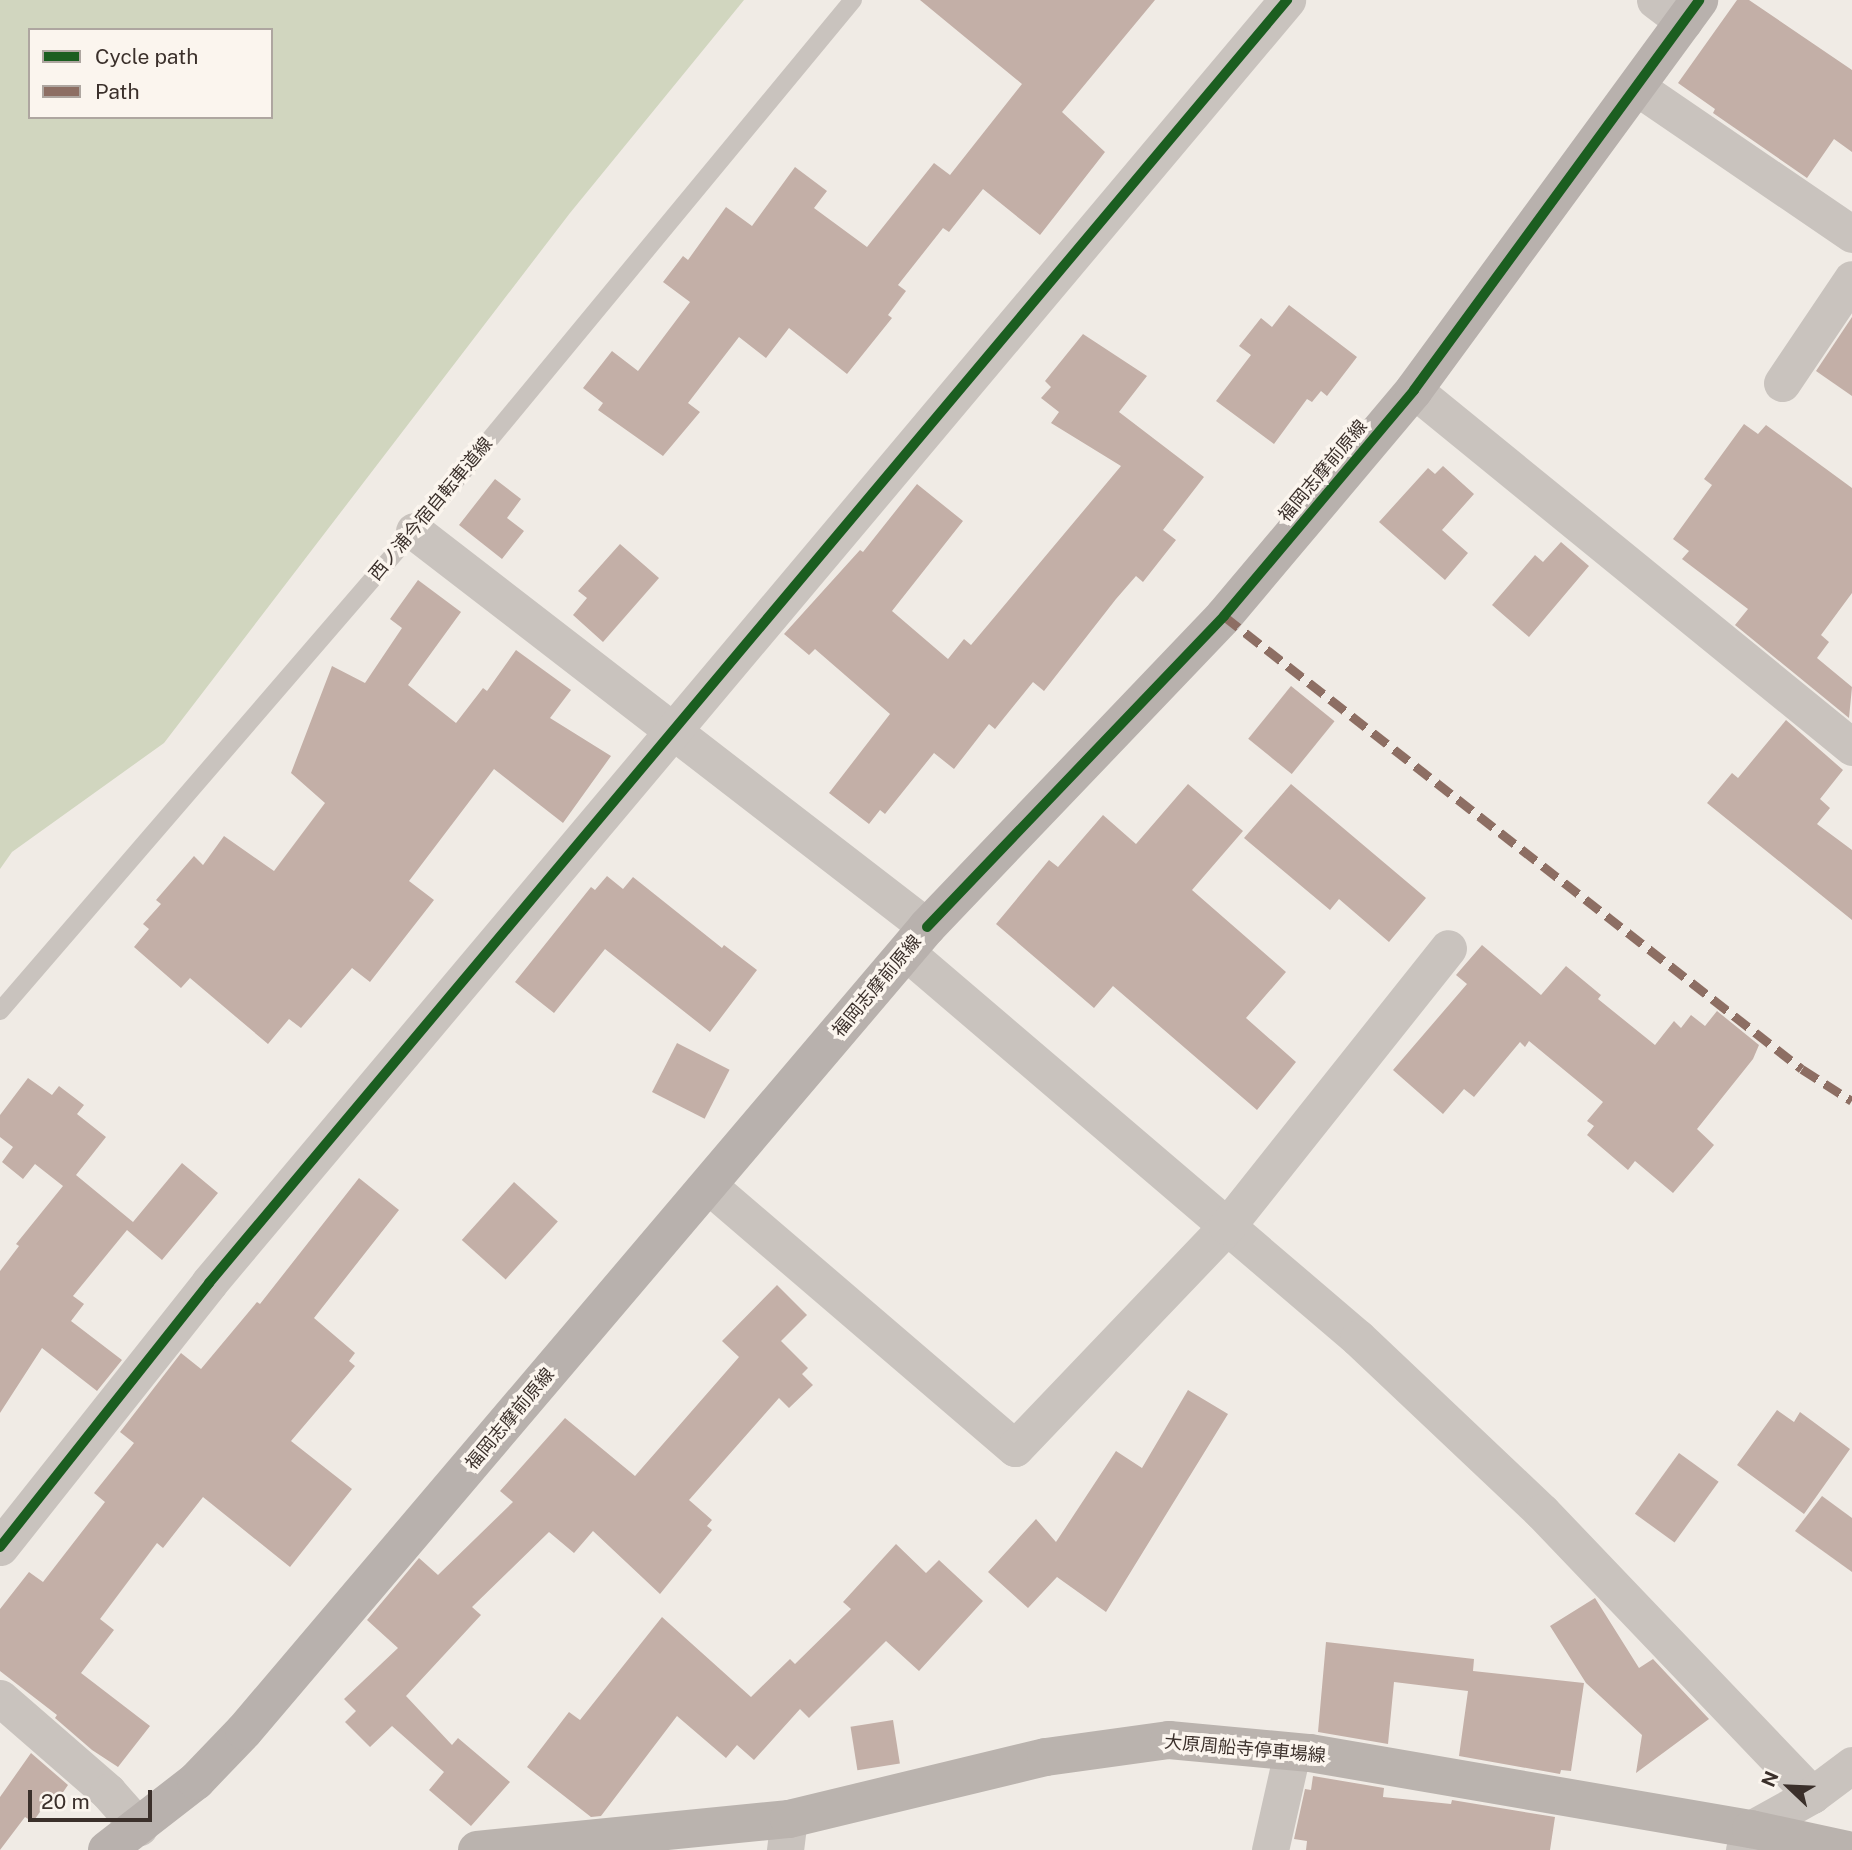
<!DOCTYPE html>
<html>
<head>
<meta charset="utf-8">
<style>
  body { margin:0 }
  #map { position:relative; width:1852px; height:1850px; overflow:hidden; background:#f0ebe5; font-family:"Public Sans","Noto Sans JP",sans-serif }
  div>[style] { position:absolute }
  .green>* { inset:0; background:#d1d6bf }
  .building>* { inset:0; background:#c3afa7; transform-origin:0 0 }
  .service>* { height:18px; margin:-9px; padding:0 9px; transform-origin:9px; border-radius:9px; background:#c9c3be }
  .minor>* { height:37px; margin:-18.5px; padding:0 18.5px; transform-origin:18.5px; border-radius:18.5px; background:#c9c3be }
  .secondary>* { height:38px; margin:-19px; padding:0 19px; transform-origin:19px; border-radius:19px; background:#bab3ae }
  .primary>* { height:38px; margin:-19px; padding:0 19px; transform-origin:19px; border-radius:19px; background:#b8b1ad }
  .quiet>* { height:9px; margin-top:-4.5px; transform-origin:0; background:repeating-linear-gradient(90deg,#8d6e63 0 18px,transparent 0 27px) }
  .cycleway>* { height:10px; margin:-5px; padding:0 5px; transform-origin:5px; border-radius:5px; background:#1b5e20 }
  span { translate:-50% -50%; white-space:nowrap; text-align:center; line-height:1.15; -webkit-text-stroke:7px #fbf5ee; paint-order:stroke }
  .street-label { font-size:18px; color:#3b302b }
  .legend { position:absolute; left:28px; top:28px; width:245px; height:91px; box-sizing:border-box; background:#fbf5ee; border:2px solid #aea6a0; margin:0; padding:9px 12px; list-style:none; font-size:21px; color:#3b302b }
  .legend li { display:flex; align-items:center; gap:14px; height:35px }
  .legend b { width:35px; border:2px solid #aea6a0 }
  .north { position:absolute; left:1754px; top:1752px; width:70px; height:70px; -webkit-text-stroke:5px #fbf5ee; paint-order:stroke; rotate:293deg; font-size:19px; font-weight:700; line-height:28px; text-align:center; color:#3b302b }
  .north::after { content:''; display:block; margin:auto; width:24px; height:32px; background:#3b302b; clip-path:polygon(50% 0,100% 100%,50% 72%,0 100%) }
  .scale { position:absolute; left:28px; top:1790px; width:124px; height:32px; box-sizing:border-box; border:4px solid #3b302b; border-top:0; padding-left:9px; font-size:21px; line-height:24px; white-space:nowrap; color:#3b302b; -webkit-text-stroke:5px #fbf5ee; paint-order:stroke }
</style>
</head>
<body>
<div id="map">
  <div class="green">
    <i style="clip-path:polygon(evenodd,0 0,744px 0,570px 213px,164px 743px,12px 852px,0 869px,0 0,30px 30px,271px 30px,271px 117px,30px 117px,30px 30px)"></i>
  </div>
  <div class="building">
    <i style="clip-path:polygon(920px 0,1155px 0,1062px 112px,1105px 152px,1040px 235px,983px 189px,949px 232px,943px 228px,898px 285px,906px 291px,888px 315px,892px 318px,847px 374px,789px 328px,766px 358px,739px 337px,688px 403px,700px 412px,663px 456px,598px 410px,603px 403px,583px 388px,612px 351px,638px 371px,690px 302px,663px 282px,683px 256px,688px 260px,726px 207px,752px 226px,795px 167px,827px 191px,814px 208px,867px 247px,934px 163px,950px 175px,1022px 84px)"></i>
    <i style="clip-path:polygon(1737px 0,1749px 0,1852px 70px,1852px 152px,1834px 139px,1807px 178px,1713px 113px,1715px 109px,1678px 83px)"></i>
    <i style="clip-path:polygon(1289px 305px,1357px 357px,1327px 396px,1321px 391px,1312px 402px,1307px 399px,1274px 444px,1216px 401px,1251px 355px,1239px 346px,1261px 318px,1272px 327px)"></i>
    <i style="clip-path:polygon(1852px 317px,1852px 396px,1816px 371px)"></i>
    <i style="clip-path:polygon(1083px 334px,1147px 376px,1119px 412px,1204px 477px,1163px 530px,1176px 540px,1143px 582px,1136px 576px,1116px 599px,1044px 691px,1033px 682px,995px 729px,989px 724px,954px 769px,934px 753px,885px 814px,880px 810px,869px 824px,829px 793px,890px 714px,815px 649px,809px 655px,784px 634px,860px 550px,863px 552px,917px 484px,963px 521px,892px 611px,948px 659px,964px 639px,971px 645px,1121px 466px,1051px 423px,1059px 412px,1041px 398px,1051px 387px,1045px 381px)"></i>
    <i style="clip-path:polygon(1744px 424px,1758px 434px,1766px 425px,1852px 488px,1852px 593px,1821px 635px,1829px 642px,1817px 658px,1852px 687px,1849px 718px,1735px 625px,1748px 609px,1682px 559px,1689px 551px,1673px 539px,1712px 485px,1704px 479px)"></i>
    <i style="clip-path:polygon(1443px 466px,1474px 494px,1442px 530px,1468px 553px,1445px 580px,1379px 522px,1428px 468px,1435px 474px)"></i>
    <i style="clip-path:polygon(495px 479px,521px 499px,507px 518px,524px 531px,502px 559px,459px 525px)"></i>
    <i style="clip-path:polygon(1561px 542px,1589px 566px,1529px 637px,1492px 605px,1535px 555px,1543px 562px)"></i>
    <i style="clip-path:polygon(620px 544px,659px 578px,603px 642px,573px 615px,587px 598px,578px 591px)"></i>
    <i style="clip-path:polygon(418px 580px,461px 612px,408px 685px,456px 723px,483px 688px,487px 691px,516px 650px,571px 690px,550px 718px,611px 756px,563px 823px,494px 769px,409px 881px,434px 900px,370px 982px,352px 968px,301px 1028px,289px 1019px,268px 1044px,190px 978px,181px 988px,134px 947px,149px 929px,143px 924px,161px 904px,156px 900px,194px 856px,203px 865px,224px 836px,274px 871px,325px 803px,291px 773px,332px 666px,365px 683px,402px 628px,390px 619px)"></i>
    <i style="left:1291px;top:686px;width:56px;height:68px;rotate:39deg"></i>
    <i style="clip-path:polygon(1786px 720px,1843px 770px,1820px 799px,1830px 808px,1817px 824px,1852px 850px,1852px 920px,1707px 803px,1732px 773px,1738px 778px)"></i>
    <i style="clip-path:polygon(1188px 784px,1243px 831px,1192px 890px,1286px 972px,1246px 1018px,1296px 1062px,1257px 1110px,1113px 986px,1094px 1008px,996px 924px,1049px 860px,1058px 867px,1103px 815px,1136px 844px)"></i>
    <i style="clip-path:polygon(1291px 784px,1426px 898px,1389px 942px,1339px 899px,1330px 910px,1244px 838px)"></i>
    <i style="clip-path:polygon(607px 876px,623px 889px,633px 877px,722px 948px,724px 945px,757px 970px,710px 1032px,605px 949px,554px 1013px,515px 982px,591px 887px,595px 890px)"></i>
    <i style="clip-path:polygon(1482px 945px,1541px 995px,1566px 966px,1601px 995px,1598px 999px,1655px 1045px,1674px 1021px,1681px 1028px,1691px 1015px,1705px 1026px,1717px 1011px,1759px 1045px,1753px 1059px,1697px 1129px,1714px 1145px,1673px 1193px,1635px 1161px,1628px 1170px,1587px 1135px,1594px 1126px,1587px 1121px,1603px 1102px,1529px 1041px,1525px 1047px,1520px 1042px,1474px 1097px,1464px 1089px,1443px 1114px,1393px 1070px,1467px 984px,1456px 975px)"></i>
    <i style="left:677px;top:1043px;width:59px;height:55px;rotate:27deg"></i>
    <i style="clip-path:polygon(28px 1078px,52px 1095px,59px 1086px,84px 1105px,77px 1114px,106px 1137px,76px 1175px,133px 1222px,182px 1163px,218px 1193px,162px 1260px,127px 1230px,73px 1296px,84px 1304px,71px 1321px,122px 1360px,97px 1391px,42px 1348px,0 1413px,0 1271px,19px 1246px,16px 1244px,63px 1186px,35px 1164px,23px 1179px,2px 1162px,13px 1147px,0 1137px,0 1115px)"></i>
    <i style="clip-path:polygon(359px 1178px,399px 1210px,314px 1318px,355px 1353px,349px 1361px,355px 1366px,291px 1441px,352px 1489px,290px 1567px,203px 1497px,163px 1548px,157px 1543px,100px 1619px,114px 1630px,81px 1673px,150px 1726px,118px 1767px,92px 1750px,55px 1718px,57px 1715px,0 1671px,0 1609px,29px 1572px,43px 1582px,105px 1502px,94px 1493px,134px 1443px,120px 1432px,181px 1353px,201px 1369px,257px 1302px,260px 1304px)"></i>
    <i style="left:514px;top:1182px;width:59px;height:78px;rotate:42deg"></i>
    <i style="clip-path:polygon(777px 1285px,807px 1315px,781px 1341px,808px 1368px,802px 1374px,813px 1385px,789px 1408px,779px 1398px,689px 1500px,712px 1520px,707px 1526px,712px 1530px,660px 1594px,593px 1531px,574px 1553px,549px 1532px,472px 1607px,481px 1615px,406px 1696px,452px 1745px,458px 1738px,510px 1782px,471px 1826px,429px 1790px,444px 1772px,392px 1726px,370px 1747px,345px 1722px,356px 1711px,344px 1699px,398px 1648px,367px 1620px,419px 1558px,438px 1575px,513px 1502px,500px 1491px,565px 1418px,635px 1476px,739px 1357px,722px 1341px)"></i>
    <i style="clip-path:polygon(1188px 1390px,1228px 1414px,1106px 1612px,1057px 1577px,1028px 1608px,988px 1572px,1036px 1519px,1056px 1542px,1116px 1451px,1142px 1468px)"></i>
    <i style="clip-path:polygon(1777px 1410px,1794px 1422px,1800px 1412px,1850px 1449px,1804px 1514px,1737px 1465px)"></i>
    <i style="left:1679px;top:1453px;width:49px;height:75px;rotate:36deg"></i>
    <i style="clip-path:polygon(1822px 1496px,1852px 1518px,1852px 1572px,1795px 1531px)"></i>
    <i style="clip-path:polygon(896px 1544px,926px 1573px,939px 1560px,983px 1601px,919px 1671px,886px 1641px,809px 1718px,800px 1709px,754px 1760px,737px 1745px,726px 1758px,677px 1716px,601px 1816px,591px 1817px,527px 1767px,569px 1712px,580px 1720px,662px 1617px,751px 1697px,790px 1659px,795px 1664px,851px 1609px,843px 1602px)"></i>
    <i style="clip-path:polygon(1595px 1598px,1639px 1668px,1653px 1659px,1709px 1719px,1636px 1773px,1642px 1735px,1586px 1683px,1550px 1626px)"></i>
    <i style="clip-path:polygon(1326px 1642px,1474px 1659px,1473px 1671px,1584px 1683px,1571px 1771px,1561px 1770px,1560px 1774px,1459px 1756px,1468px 1691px,1394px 1682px,1388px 1744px,1318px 1732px)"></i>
    <i style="left:893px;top:1720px;width:44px;height:43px;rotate:81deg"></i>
    <i style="clip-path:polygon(31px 1753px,68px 1785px,50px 1811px,44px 1806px,33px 1822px,25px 1817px,0 1850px,0 1797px)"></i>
    <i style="clip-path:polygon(1313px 1776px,1384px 1788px,1383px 1797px,1451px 1804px,1452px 1800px,1555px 1817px,1550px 1850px,1306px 1850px,1307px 1841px,1294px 1839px,1305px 1789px,1311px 1790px)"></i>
  </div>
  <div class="service">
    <i style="left:0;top:1011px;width:634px;rotate:-49.22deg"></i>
    <i style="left:414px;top:531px;width:689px;rotate:-50.42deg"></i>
  </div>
  <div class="minor">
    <i style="left:1655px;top:0;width:36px;rotate:37deg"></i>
    <i style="left:1638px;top:88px;width:259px;rotate:34.3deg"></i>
    <i style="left:1782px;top:383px;width:125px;rotate:-56.1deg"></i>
    <i style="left:1414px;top:390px;width:565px;rotate:39.18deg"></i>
    <i style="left:414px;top:531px;width:648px;rotate:37.67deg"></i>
    <i style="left:906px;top:952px;width:594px;rotate:40.5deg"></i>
    <i style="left:1358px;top:1338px;width:253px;rotate:43.4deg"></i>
    <i style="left:1542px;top:1512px;width:391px;rotate:46.3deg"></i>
    <i style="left:708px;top:1185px;width:404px;rotate:40.6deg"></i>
    <i style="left:1015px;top:1448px;width:307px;rotate:-46.3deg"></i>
    <i style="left:1227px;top:1226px;width:355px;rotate:-51.5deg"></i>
    <i style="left:0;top:1547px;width:337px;rotate:-51.6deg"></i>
    <i style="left:209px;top:1283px;width:1676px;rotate:-49.96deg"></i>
    <i style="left:0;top:1698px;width:143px;rotate:41deg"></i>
    <i style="left:108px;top:1792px;width:47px;rotate:48.5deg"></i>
    <i style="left:785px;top:1850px;width:31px;rotate:-83deg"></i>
    <i style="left:1270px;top:1850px;width:100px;rotate:-77.3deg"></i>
    <i style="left:1744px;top:1850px;width:22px;rotate:-72deg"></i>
    <i style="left:1751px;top:1829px;width:70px;rotate:-29.1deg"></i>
    <i style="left:1812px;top:1795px;width:50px;rotate:-36.9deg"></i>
  </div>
  <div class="secondary">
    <i style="left:477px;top:1850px;width:314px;rotate:-5.7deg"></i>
    <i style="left:789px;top:1819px;width:264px;rotate:-13.6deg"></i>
    <i style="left:1046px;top:1757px;width:124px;rotate:-7.9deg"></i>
    <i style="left:1169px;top:1740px;width:142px;rotate:5.3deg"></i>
    <i style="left:1310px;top:1753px;width:448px;rotate:9.8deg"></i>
    <i style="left:1751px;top:1829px;width:98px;rotate:12.3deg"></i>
  </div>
  <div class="primary">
    <i style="left:107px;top:1850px;width:113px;rotate:-37.8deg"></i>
    <i style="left:196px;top:1781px;width:69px;rotate:-46.2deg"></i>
    <i style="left:244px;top:1731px;width:1055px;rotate:-49.65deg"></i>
    <i style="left:927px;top:927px;width:430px;rotate:-46.3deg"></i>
    <i style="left:1224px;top:616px;width:295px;rotate:-49.9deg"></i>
    <i style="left:1414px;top:390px;width:483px;rotate:-53.8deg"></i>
  </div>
  <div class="quiet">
    <i style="left:1224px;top:616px;width:734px;rotate:38.09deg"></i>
    <i style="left:1802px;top:1069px;width:59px;rotate:32.6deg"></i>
  </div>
  <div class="cycleway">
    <i style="left:927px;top:927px;width:430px;rotate:-46.3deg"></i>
    <i style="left:1224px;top:616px;width:295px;rotate:-49.9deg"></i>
    <i style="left:1414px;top:390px;width:483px;rotate:-53.8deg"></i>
    <i style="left:0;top:1547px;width:337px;rotate:-51.6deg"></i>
    <i style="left:209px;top:1283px;width:1676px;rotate:-49.96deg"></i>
  </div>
  <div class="street-label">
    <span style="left:1323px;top:471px;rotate:-50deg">福岡志摩前原線</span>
    <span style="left:431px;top:509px;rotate:-50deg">西ノ浦今宿自転車道線</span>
    <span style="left:877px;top:986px;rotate:-50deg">福岡志摩前原線</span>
    <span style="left:510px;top:1419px;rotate:-50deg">福岡志摩前原線</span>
    <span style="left:1245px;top:1749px;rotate:5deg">大原周船寺停車場線</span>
  </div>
  <ul class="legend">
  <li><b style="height:9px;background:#1b5e20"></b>Cycle path</li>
  <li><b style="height:9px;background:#8d6e63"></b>Path</li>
  </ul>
  <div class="north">N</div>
  <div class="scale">20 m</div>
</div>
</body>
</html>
